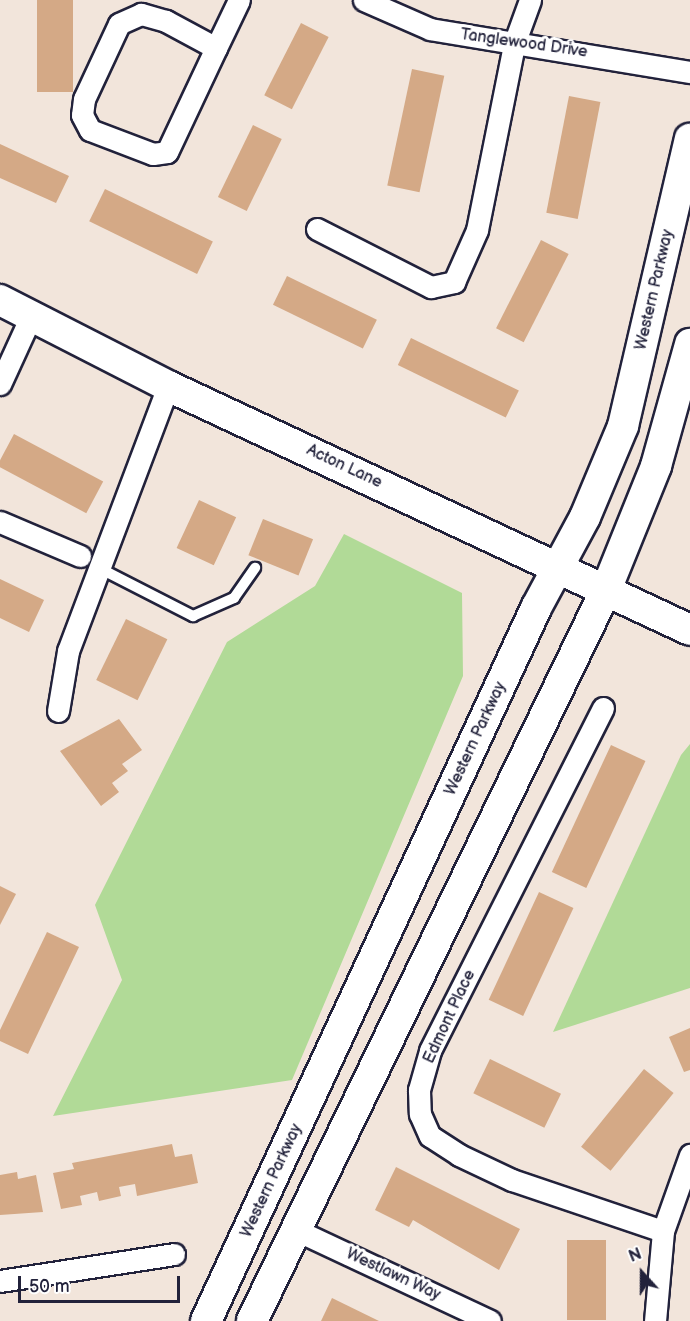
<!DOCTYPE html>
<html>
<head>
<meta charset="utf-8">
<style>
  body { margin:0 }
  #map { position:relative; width:690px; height:1321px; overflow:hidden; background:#f2e5db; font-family:"Balsamiq Sans",sans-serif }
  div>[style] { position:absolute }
  .green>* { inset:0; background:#b1da97 }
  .building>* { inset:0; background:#d4a986; transform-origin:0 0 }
  .roads { filter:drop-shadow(2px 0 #22223b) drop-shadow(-2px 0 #22223b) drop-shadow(0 2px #22223b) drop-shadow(0 -2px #22223b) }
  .lane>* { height:10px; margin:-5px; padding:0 5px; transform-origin:5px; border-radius:5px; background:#fff }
  .street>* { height:21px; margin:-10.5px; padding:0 10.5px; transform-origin:10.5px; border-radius:10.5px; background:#fff }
  .secondary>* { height:30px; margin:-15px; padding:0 15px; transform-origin:15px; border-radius:15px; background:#fff }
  span { translate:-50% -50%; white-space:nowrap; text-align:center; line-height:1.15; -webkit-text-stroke:6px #fff; paint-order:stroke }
  .street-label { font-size:16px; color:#22223b }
  .north { position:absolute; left:612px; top:1243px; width:60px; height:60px; -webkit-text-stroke:4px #fff; paint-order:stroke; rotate:339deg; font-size:16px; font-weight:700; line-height:24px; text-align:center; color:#22223b }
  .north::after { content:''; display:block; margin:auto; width:21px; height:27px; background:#22223b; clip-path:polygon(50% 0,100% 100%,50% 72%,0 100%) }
  .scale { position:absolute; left:18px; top:1276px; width:162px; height:27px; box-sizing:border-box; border:3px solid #22223b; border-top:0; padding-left:8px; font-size:18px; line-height:21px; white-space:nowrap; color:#22223b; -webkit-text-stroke:4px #fff; paint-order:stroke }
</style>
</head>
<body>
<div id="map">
  <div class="green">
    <i style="clip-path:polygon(344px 534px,462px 593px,463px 676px,292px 1080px,53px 1116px,122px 980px,95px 905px,227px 642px,315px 586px)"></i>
    <i style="clip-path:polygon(690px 744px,690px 988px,553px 1032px,681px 755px)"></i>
  </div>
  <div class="building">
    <i style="left:37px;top:0;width:36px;height:92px"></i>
    <i style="left:301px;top:23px;width:31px;height:81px;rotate:27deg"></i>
    <i style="left:412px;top:69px;width:33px;height:119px;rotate:12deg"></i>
    <i style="left:569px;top:96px;width:32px;height:119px;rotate:11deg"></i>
    <i style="left:253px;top:125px;width:32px;height:80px;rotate:26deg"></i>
    <i style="clip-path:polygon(0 144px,69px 176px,56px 203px,0 178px)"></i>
    <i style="left:105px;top:189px;width:120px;height:36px;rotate:26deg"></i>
    <i style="left:541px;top:240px;width:31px;height:99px;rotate:27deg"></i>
    <i style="left:287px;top:276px;width:100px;height:32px;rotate:26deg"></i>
    <i style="left:411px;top:338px;width:120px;height:30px;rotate:26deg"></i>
    <i style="left:14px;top:434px;width:101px;height:36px;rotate:28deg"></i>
    <i style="left:199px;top:500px;width:41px;height:53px;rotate:25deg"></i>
    <i style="left:263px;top:519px;width:54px;height:39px;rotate:22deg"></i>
    <i style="clip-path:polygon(0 579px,44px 600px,29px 632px,0 618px)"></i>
    <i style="left:126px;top:619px;width:46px;height:68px;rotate:26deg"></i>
    <i style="clip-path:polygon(119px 719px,142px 750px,122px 764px,128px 771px,112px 783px,119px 792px,101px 806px,60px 751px)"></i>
    <i style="left:611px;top:745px;width:38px;height:140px;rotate:25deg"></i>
    <i style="clip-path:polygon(0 886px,16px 894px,0 925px)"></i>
    <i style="left:539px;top:892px;width:38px;height:119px;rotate:25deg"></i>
    <i style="clip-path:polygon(47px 932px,79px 947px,28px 1054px,0 1041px,0 1030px)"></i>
    <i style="clip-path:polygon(690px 1028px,690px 1070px,684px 1072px,669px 1037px)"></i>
    <i style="left:490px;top:1059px;width:79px;height:38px;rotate:26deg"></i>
    <i style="left:644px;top:1069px;width:38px;height:100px;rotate:39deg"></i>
    <i style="clip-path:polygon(172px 1144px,175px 1157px,192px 1154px,198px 1183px,137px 1196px,135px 1184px,119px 1187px,121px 1196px,99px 1201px,97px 1192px,80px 1196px,82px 1205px,61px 1209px,53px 1173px,74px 1169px,72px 1163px)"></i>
    <i style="clip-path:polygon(396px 1167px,520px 1229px,499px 1270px,413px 1220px,409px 1227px,375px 1210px)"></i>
    <i style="clip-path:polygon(17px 1172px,18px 1179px,36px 1175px,43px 1212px,0 1215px,0 1175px)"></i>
    <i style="left:567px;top:1240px;width:39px;height:80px"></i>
    <i style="clip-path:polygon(332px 1298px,379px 1321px,321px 1321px)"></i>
  </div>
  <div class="roads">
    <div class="lane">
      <i style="left:99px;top:568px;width:106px;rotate:27.1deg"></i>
      <i style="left:193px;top:616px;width:45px;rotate:-23.7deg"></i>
      <i style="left:234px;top:598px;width:37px;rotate:-55deg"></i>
    </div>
    <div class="street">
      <i style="left:364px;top:0;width:72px;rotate:23.7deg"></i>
      <i style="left:430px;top:29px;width:264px;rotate:9.4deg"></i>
      <i style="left:216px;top:48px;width:57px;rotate:-151.6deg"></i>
      <i style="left:166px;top:21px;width:26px;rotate:-164deg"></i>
      <i style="left:141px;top:14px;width:24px;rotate:156deg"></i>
      <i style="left:119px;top:24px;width:83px;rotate:115deg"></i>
      <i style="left:84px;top:99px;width:16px;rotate:97deg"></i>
      <i style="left:82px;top:115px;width:17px;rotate:62deg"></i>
      <i style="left:90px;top:130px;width:67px;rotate:20.9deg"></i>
      <i style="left:153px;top:154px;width:14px;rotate:-8deg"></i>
      <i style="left:167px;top:152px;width:115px;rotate:-64.8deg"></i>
      <i style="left:216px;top:48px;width:53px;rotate:-64.4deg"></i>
      <i style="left:317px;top:229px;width:128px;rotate:27deg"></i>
      <i style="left:431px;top:287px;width:24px;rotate:-12deg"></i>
      <i style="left:454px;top:282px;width:57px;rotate:-66.1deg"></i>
      <i style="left:477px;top:230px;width:190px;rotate:-78.7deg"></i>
      <i style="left:514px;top:44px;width:47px;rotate:-70deg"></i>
      <i style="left:0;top:384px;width:77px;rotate:-65.4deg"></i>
      <i style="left:0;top:522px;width:87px;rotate:23deg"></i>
      <i style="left:603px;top:708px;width:384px;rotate:116.8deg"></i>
      <i style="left:430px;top:1051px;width:41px;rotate:105.8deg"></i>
      <i style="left:419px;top:1090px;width:24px;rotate:88deg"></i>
      <i style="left:420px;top:1114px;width:24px;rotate:66deg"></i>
      <i style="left:430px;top:1136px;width:35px;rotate:33deg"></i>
      <i style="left:459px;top:1155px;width:59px;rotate:25.3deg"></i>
      <i style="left:512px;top:1180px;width:159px;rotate:18.7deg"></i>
      <i style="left:58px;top:711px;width:61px;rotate:-80.5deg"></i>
      <i style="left:68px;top:651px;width:283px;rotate:-69.3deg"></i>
      <i style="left:296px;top:1230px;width:214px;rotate:25.1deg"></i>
      <i style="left:0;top:1281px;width:176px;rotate:-8.8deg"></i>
      <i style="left:655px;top:1321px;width:90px;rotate:-84.9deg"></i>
      <i style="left:663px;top:1231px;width:81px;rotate:-70.4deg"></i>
    </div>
    <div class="secondary">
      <i style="left:0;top:300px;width:189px;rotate:27.1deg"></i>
      <i style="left:168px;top:386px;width:576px;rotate:25.05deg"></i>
      <i style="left:206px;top:1321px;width:786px;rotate:-65.16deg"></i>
      <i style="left:536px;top:608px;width:103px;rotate:-61.7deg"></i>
      <i style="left:585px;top:517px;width:99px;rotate:-67.3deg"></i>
      <i style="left:623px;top:426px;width:295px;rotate:-76.9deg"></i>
      <i style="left:252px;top:1321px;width:812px;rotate:-64.16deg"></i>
      <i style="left:606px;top:590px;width:134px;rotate:-68deg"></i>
      <i style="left:656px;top:466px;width:127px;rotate:-74.4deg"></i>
    </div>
  </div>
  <div class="street-label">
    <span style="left:524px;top:44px;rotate:8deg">Tanglewood Drive</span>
    <span style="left:655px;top:290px;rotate:-77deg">Western Parkway</span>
    <span style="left:344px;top:467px;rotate:25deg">Acton Lane</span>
    <span style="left:476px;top:739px;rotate:-65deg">Western Parkway</span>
    <span style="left:450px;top:1017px;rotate:-65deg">Edmont Place</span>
    <span style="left:272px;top:1181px;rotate:-65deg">Western Parkway</span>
    <span style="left:393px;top:1275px;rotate:25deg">Westlawn Way</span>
  </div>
  <div class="north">N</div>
  <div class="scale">50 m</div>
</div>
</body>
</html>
